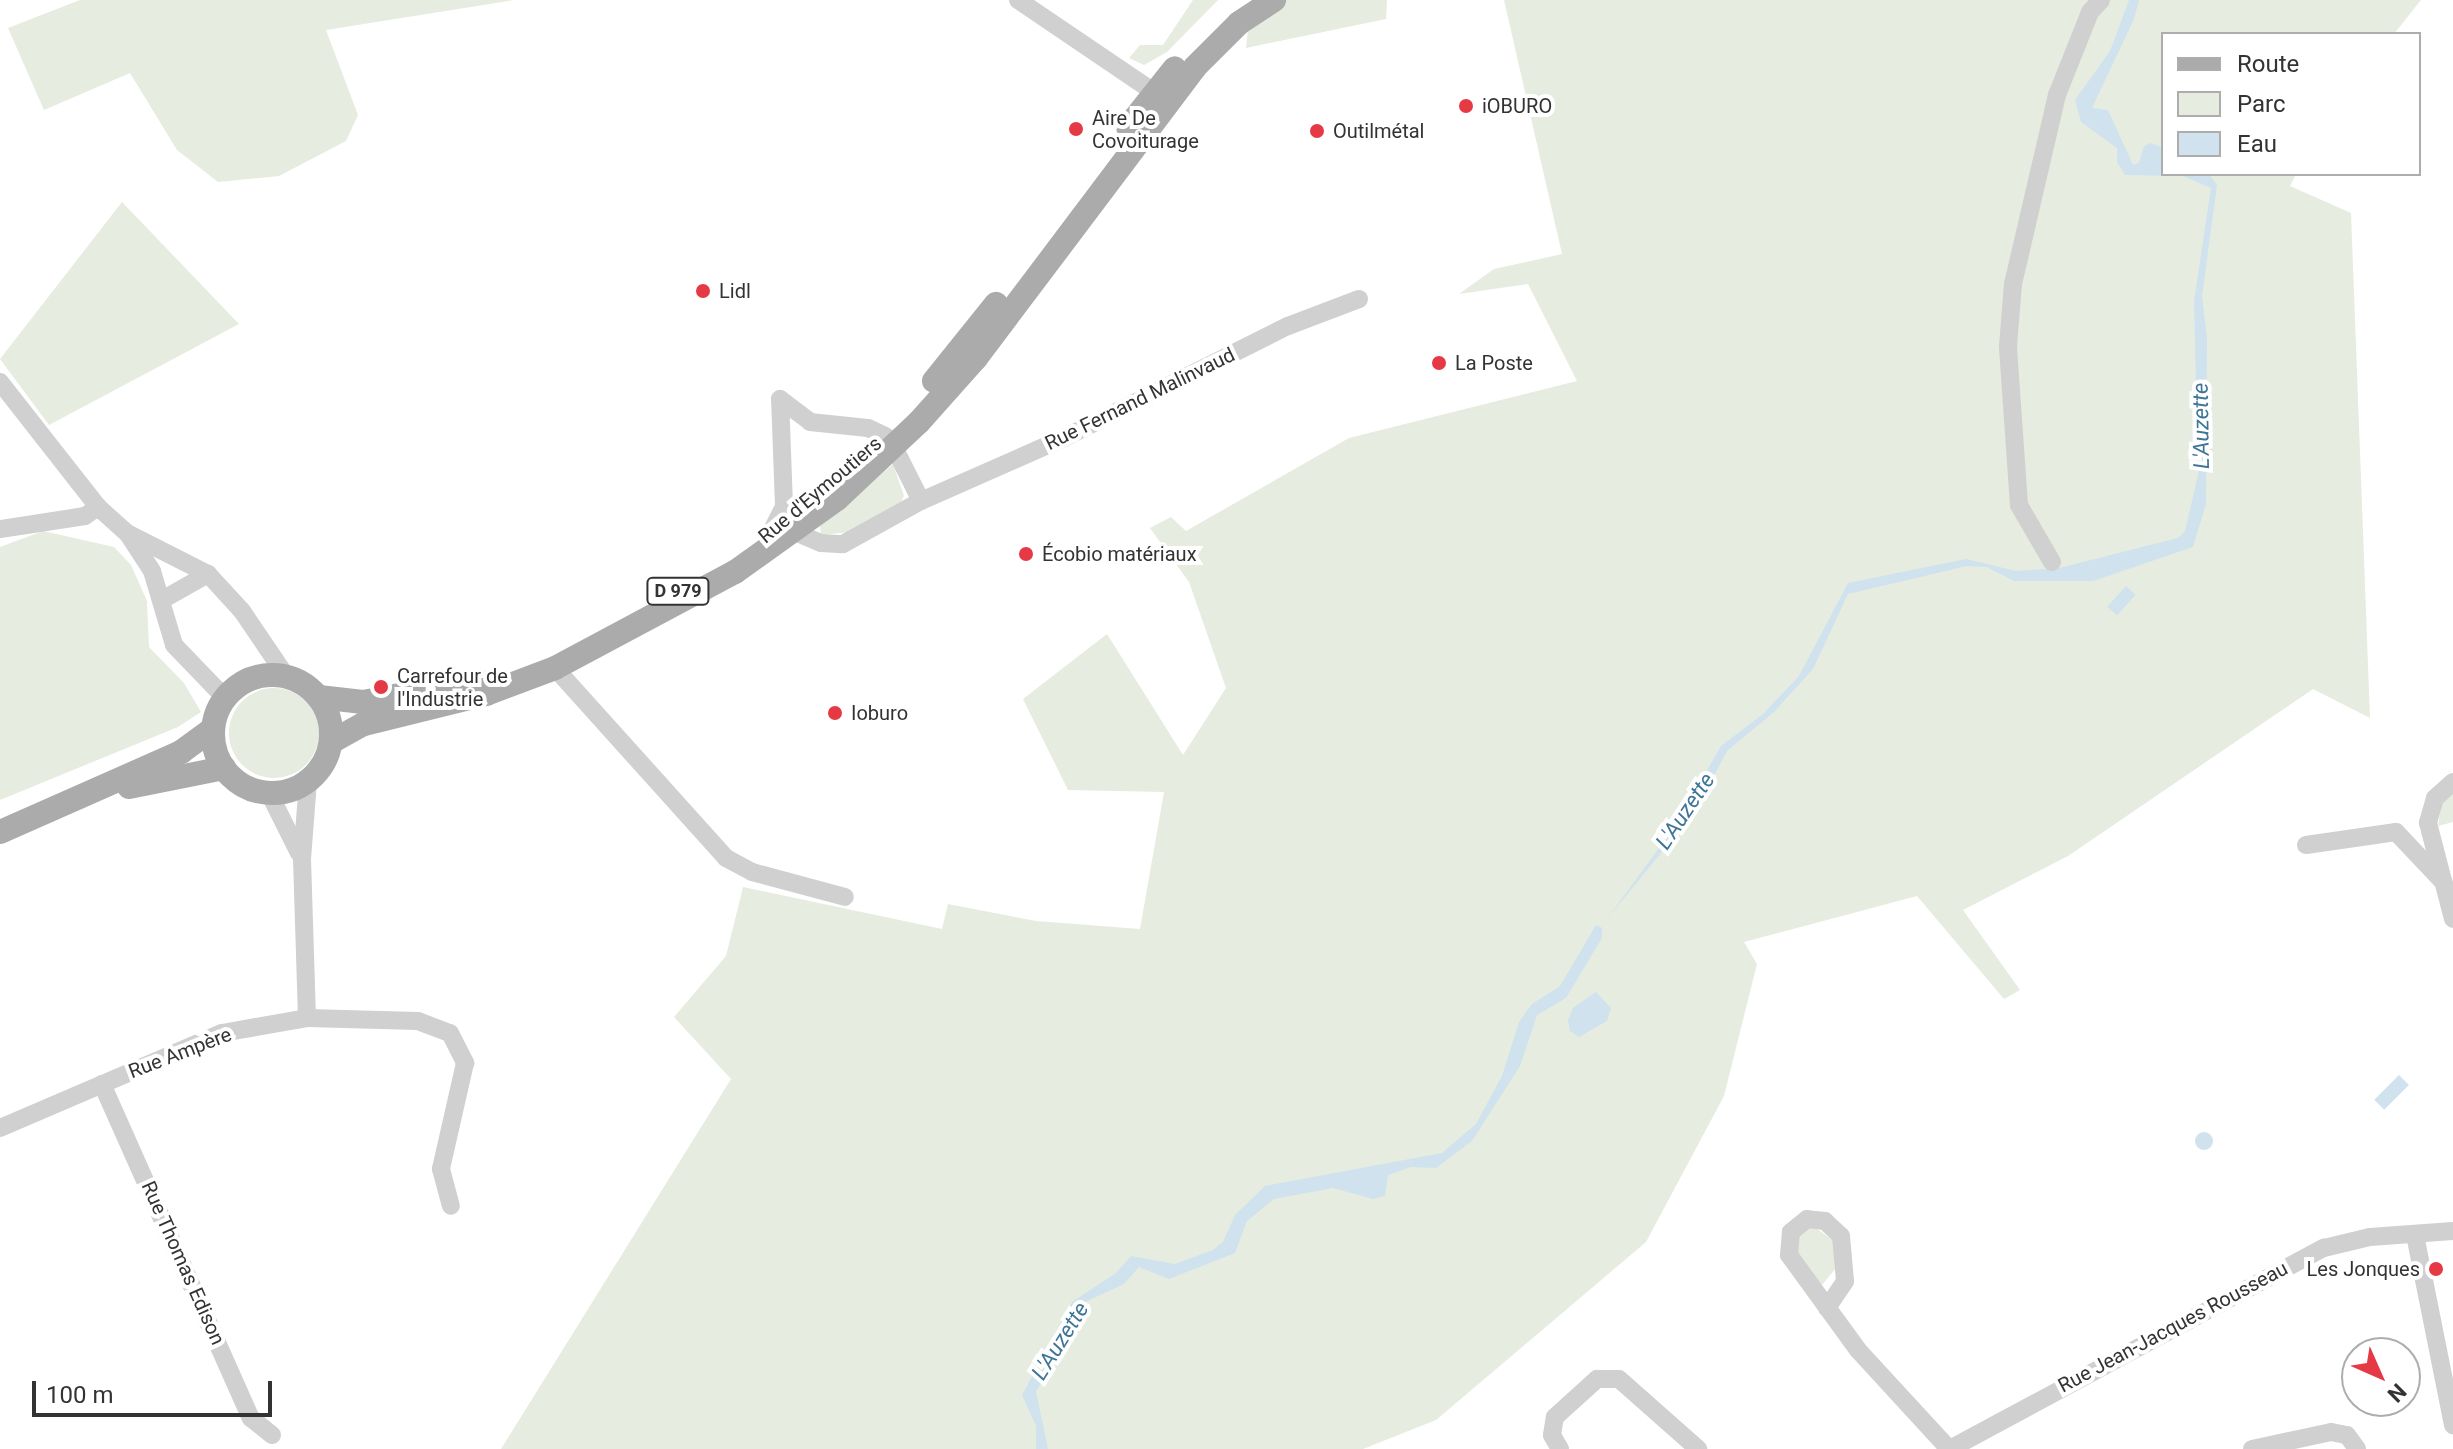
<!DOCTYPE html>
<html>
<head>
<meta charset="utf-8">
<style>
  body { margin:0 }
  #map { position:relative; width:2453px; height:1449px; overflow:hidden; background:#fff; font-family:Roboto,sans-serif }
  div>[style] { position:absolute }
  .green>* { inset:0; background:#e6ecdf }
  .round { border-radius:50% }
  .water>* { inset:0; background:#cfe2ee; transform-origin:0 0 }
  .minor>* { height:18px; margin:-9px; padding:0 9px; transform-origin:9px; border-radius:9px; background:#d0d0d0 }
  .major>* { height:24px; margin:-12px; padding:0 12px; transform-origin:12px; border-radius:12px; background:#ababab }
  .major>.ring { margin:-12px; padding:0; box-sizing:content-box; background:none; border:24px solid #ababab; border-radius:50% }
  .dots>* { width:22px; height:22px; translate:-50% -50%; box-sizing:border-box; border:4px solid #fff; border-radius:50% }
  span { translate:-50% -50%; white-space:nowrap; text-align:center; line-height:1.15; -webkit-text-stroke:8px #fff; paint-order:stroke }
  .shield-label span { padding:2px 6px; background:#fff; border:2px solid; border-radius:6px; -webkit-text-stroke-width:0 }
  .shield-label { font-size:18px; color:#333; font-weight:700 }
  .poi-label { font-size:20px; color:#333 }
  .left { translate:0 -50%; text-align:left }
  .right { translate:-100% -50%; text-align:right }
  .street-label { font-size:20px; color:#333 }
  .water-label { font-size:22px; color:#3f7597; font-style:italic }
  .legend { position:absolute; left:2161px; top:32px; width:260px; height:144px; box-sizing:border-box; background:#fff; border:2px solid #adadad; margin:0; padding:10px 14px; list-style:none; font-size:24px; color:#333 }
  .legend li { display:flex; align-items:center; gap:16px; height:40px }
  .legend b { width:40px; border:2px solid #adadad }
  .north { position:absolute; left:2341px; top:1337px; width:80px; height:80px; box-sizing:border-box; background:#fff; border:2px solid #adadad; border-radius:50%; rotate:135deg; font-size:22px; font-weight:700; line-height:32px; text-align:center; color:#333 }
  .north::after { content:''; display:block; margin:auto; width:28px; height:36px; background:#e63946; clip-path:polygon(50% 0,100% 100%,50% 72%,0 100%) }
  .scale { position:absolute; left:32px; top:1381px; width:240px; height:36px; box-sizing:border-box; border:4px solid #333; border-top:0; padding-left:10px; font-size:24px; line-height:28px; white-space:nowrap; color:#333; -webkit-text-stroke:6px #fff; paint-order:stroke }
</style>
</head>
<body>
<div id="map">
  <div class="green">
    <i style="clip-path:polygon(80px 0,514px 0,326px 30px,358px 115px,346px 141px,279px 176px,218px 182px,177px 150px,130px 73px,44px 110px,8px 28px)"></i>
    <i style="clip-path:polygon(1193px 0,1218px 0,1167px 52px,1144px 65px,1129px 58px,1140px 45px,1163px 45px)"></i>
    <i style="clip-path:polygon(1285px 0,1387px 0,1386px 19px,1246px 48px,1248px 29px)"></i>
    <i style="clip-path:polygon(1504px 0,2421px 0,2394px 34px,2163px 34px,2163px 174px,2296px 174px,2290px 186px,2351px 213px,2370px 718px,2313px 689px,2068px 856px,1963px 910px,2020px 990px,2004px 999px,1917px 896px,1744px 942px,1757px 964px,1724px 1096px,1646px 1242px,1436px 1420px,1363px 1449px,501px 1449px,731px 1079px,674px 1017px,726px 956px,743px 887px,942px 929px,948px 904px,1036px 921px,1140px 929px,1164px 792px,1068px 790px,1023px 699px,1107px 634px,1183px 755px,1226px 688px,1189px 582px,1150px 528px,1171px 517px,1186px 531px,1349px 438px,1577px 381px,1528px 284px,1459px 294px,1494px 269px,1562px 254px)"></i>
    <i style="clip-path:polygon(122px 202px,239px 324px,49px 425px,0 359px)"></i>
    <i style="clip-path:polygon(893px 464px,904px 496px,900px 504px,849px 532px,821px 535px,820px 526px)"></i>
    <i style="clip-path:polygon(43px 531px,114px 547px,131px 565px,147px 601px,149px 647px,184px 683px,201px 712px,178px 727px,0 800px,0 547px)"></i>
    <i class="round" style="left:229px;top:688px;width:90px;height:90px"></i>
    <i style="clip-path:polygon(2453px 792px,2453px 822px,2438px 826px,2442px 801px)"></i>
    <i style="clip-path:polygon(1813px 1226px,1834px 1241px,1836px 1268px,1822px 1285px,1794px 1252px,1800px 1232px)"></i>
  </div>
  <div class="water">
    <i style="clip-path:polygon(2129px 0,2139px 0,2134px 19px,2092px 108px,2108px 110px,2133px 165px,2139px 163px,2144px 146px,2151px 143px,2163px 148px,2163px 174px,2209px 174px,2217px 185px,2202px 296px,2207px 338px,2206px 504px,2193px 547px,2093px 581px,2014px 581px,1987px 567px,1967px 566px,1848px 594px,1813px 669px,1774px 712px,1727px 751px,1696px 810px,1607px 919px,1676px 825px,1721px 746px,1763px 714px,1799px 676px,1848px 583px,1966px 559px,2016px 571px,2059px 568px,2178px 538px,2185px 531px,2198px 475px,2194px 301px,2211px 188px,2183px 176px,2125px 175px,2117px 162px,2117px 148px,2081px 122px,2075px 100px,2110px 51px)"></i>
    <i style="left:2126px;top:586px;width:13px;height:28px;rotate:42deg"></i>
    <i style="clip-path:polygon(1596px 925px,1602px 928px,1602px 938px,1566px 998px,1537px 1015px,1520px 1066px,1472px 1141px,1436px 1168px,1411px 1167px,1388px 1175px,1385px 1196px,1373px 1199px,1333px 1188px,1274px 1199px,1247px 1221px,1235px 1253px,1169px 1279px,1139px 1267px,1124px 1284px,1085px 1302px,1036px 1392px,1048px 1449px,1036px 1449px,1036px 1426px,1022px 1395px,1072px 1302px,1116px 1273px,1131px 1256px,1175px 1264px,1213px 1250px,1223px 1242px,1235px 1215px,1265px 1186px,1442px 1153px,1476px 1124px,1502px 1076px,1519px 1022px,1532px 1004px,1560px 986px)"></i>
    <i style="clip-path:polygon(1596px 992px,1611px 1008px,1607px 1021px,1579px 1037px,1570px 1031px,1568px 1020px,1573px 1008px)"></i>
    <i style="left:2399px;top:1075px;width:14px;height:35px;rotate:45deg"></i>
    <i class="round" style="left:2195px;top:1132px;width:18px;height:18px"></i>
  </div>
  <div class="minor">
    <i style="left:1018px;top:0;width:164px;rotate:34.1deg"></i>
    <i style="left:0;top:382px;width:159px;rotate:51.9deg"></i>
    <i style="left:98px;top:507px;width:40px;rotate:42deg"></i>
    <i style="left:128px;top:534px;width:44px;rotate:57deg"></i>
    <i style="left:152px;top:571px;width:77px;rotate:73.4deg"></i>
    <i style="left:174px;top:645px;width:74px;rotate:46.1deg"></i>
    <i style="left:780px;top:399px;width:38px;rotate:37deg"></i>
    <i style="left:810px;top:422px;width:58px;rotate:5.9deg"></i>
    <i style="left:868px;top:428px;width:19px;rotate:25deg"></i>
    <i style="left:894px;top:447px;width:60px;rotate:63.4deg"></i>
    <i style="left:0;top:529px;width:86px;rotate:-8.7deg"></i>
    <i style="left:85px;top:516px;width:16px;rotate:-35deg"></i>
    <i style="left:795px;top:532px;width:28px;rotate:23deg"></i>
    <i style="left:821px;top:543px;width:22px;rotate:3deg"></i>
    <i style="left:843px;top:544px;width:89px;rotate:-28.9deg"></i>
    <i style="left:921px;top:501px;width:156px;rotate:-23.8deg"></i>
    <i style="left:1064px;top:438px;width:250px;rotate:-26.6deg"></i>
    <i style="left:1288px;top:326px;width:76px;rotate:-20.8deg"></i>
    <i style="left:129px;top:534px;width:89px;rotate:26.9deg"></i>
    <i style="left:208px;top:574px;width:50px;rotate:47.4deg"></i>
    <i style="left:242px;top:611px;width:78px;rotate:55.9deg"></i>
    <i style="left:770px;top:534px;width:31px;rotate:-63deg"></i>
    <i style="left:784px;top:506px;width:107px;rotate:-92.1deg"></i>
    <i style="left:2052px;top:562px;width:66px;rotate:-120.1deg"></i>
    <i style="left:2019px;top:505px;width:159px;rotate:-94deg"></i>
    <i style="left:2008px;top:346px;width:62px;rotate:-85.4deg"></i>
    <i style="left:2013px;top:284px;width:194px;rotate:-76.9deg"></i>
    <i style="left:2057px;top:95px;width:89px;rotate:-68.3deg"></i>
    <i style="left:2090px;top:12px;width:16px;rotate:-47deg"></i>
    <i style="left:162px;top:600px;width:53px;rotate:-29.5deg"></i>
    <i style="left:555px;top:668px;width:256px;rotate:48deg"></i>
    <i style="left:726px;top:858px;width:30px;rotate:28deg"></i>
    <i style="left:752px;top:872px;width:96px;rotate:15deg"></i>
    <i style="left:2453px;top:782px;width:24px;rotate:138deg"></i>
    <i style="left:2435px;top:798px;width:26px;rotate:106deg"></i>
    <i style="left:2428px;top:823px;width:99px;rotate:75.4deg"></i>
    <i style="left:269px;top:793px;width:67px;rotate:63.4deg"></i>
    <i style="left:2306px;top:845px;width:91px;rotate:-8.2deg"></i>
    <i style="left:2396px;top:832px;width:70px;rotate:46.7deg"></i>
    <i style="left:307px;top:1018px;width:111px;rotate:1.5deg"></i>
    <i style="left:418px;top:1021px;width:34px;rotate:21deg"></i>
    <i style="left:450px;top:1033px;width:34px;rotate:63deg"></i>
    <i style="left:465px;top:1063px;width:109px;rotate:102.8deg"></i>
    <i style="left:441px;top:1169px;width:38px;rotate:75deg"></i>
    <i style="left:102px;top:1084px;width:366px;rotate:66deg"></i>
    <i style="left:251px;top:1418px;width:27px;rotate:39deg"></i>
    <i style="left:0;top:1128px;width:241px;rotate:-23.2deg"></i>
    <i style="left:222px;top:1033px;width:86px;rotate:-10deg"></i>
    <i style="left:307px;top:1018px;width:159px;rotate:-91.8deg"></i>
    <i style="left:302px;top:859px;width:78px;rotate:-85.6deg"></i>
    <i style="left:2415px;top:1235px;width:194px;rotate:78.7deg"></i>
    <i style="left:1827px;top:1308px;width:32px;rotate:-56deg"></i>
    <i style="left:1845px;top:1281px;width:45px;rotate:-95.1deg"></i>
    <i style="left:1841px;top:1236px;width:22px;rotate:-137deg"></i>
    <i style="left:1825px;top:1221px;width:18px;rotate:-174deg"></i>
    <i style="left:1807px;top:1219px;width:21px;rotate:141deg"></i>
    <i style="left:1791px;top:1232px;width:23px;rotate:95deg"></i>
    <i style="left:1789px;top:1255px;width:117px;rotate:54deg"></i>
    <i style="left:1858px;top:1350px;width:134px;rotate:47.4deg"></i>
    <i style="left:1560px;top:1449px;width:16px;rotate:-120deg"></i>
    <i style="left:1552px;top:1435px;width:18px;rotate:-81deg"></i>
    <i style="left:1555px;top:1417px;width:57px;rotate:-42.1deg"></i>
    <i style="left:1597px;top:1379px;width:22px"></i>
    <i style="left:1619px;top:1379px;width:106px;rotate:41.5deg"></i>
    <i style="left:1950px;top:1449px;width:425px;rotate:-28.3deg"></i>
    <i style="left:2324px;top:1248px;width:47px;rotate:-13.4deg"></i>
    <i style="left:2370px;top:1237px;width:83px;rotate:-4.1deg"></i>
    <i style="left:2252px;top:1449px;width:81px;rotate:-12.1deg"></i>
    <i style="left:2331px;top:1432px;width:16px;rotate:11deg"></i>
    <i style="left:2347px;top:1435px;width:17px;rotate:54deg"></i>
  </div>
  <div class="major">
    <i style="left:1128px;top:127px;width:75px;rotate:-51.5deg"></i>
    <i style="left:934px;top:381px;width:99px;rotate:-51.2deg"></i>
    <i class="ring" style="left:213px;top:675px;width:94px;height:94px"></i>
    <i style="left:319px;top:697px;width:44px;rotate:6.5deg"></i>
    <i style="left:363px;top:702px;width:117px;rotate:-10.8deg"></i>
    <i style="left:331px;top:742px;width:38px;rotate:-29deg"></i>
    <i style="left:364px;top:724px;width:126px;rotate:-13.8deg"></i>
    <i style="left:486px;top:694px;width:74px;rotate:-20.6deg"></i>
    <i style="left:555px;top:668px;width:204px;rotate:-28.1deg"></i>
    <i style="left:735px;top:572px;width:125px;rotate:-35.6deg"></i>
    <i style="left:837px;top:499px;width:112px;rotate:-43.2deg"></i>
    <i style="left:919px;top:422px;width:86px;rotate:-48.3deg"></i>
    <i style="left:976px;top:358px;width:364px;rotate:-53deg"></i>
    <i style="left:1195px;top:67px;width:62px;rotate:-45deg"></i>
    <i style="left:1239px;top:23px;width:42px;rotate:-33.3deg"></i>
    <i style="left:129px;top:787px;width:97px;rotate:-11.3deg"></i>
    <i style="left:0;top:832px;width:198px;rotate:-23.8deg"></i>
    <i style="left:181px;top:752px;width:39px;rotate:-36deg"></i>
  </div>
  <div class="dots">
    <i style="left:1466px;top:106px;background:#e63946"></i>
    <i style="left:1076px;top:129px;background:#e63946"></i>
    <i style="left:1317px;top:131px;background:#e63946"></i>
    <i style="left:703px;top:291px;background:#e63946"></i>
    <i style="left:1439px;top:363px;background:#e63946"></i>
    <i style="left:1026px;top:554px;background:#e63946"></i>
    <i style="left:381px;top:687px;background:#e63946"></i>
    <i style="left:835px;top:713px;background:#e63946"></i>
    <i style="left:2436px;top:1269px;background:#e63946"></i>
  </div>
  <div class="shield-label">
    <span style="left:678px;top:591px">D 979</span>
  </div>
  <div class="poi-label">
    <span class="left" style="left:1482px;top:106px">iOBURO</span>
    <span class="left" style="left:1092px;top:130px">Aire De<br>Covoiturage</span>
    <span class="left" style="left:1333px;top:131px">Outilmétal</span>
    <span class="left" style="left:719px;top:291px">Lidl</span>
    <span class="left" style="left:1455px;top:363px">La Poste</span>
    <span class="left" style="left:1042px;top:554px">Écobio matériaux</span>
    <span class="left" style="left:397px;top:688px">Carrefour de<br>l'Industrie</span>
    <span class="left" style="left:851px;top:713px">Ioburo</span>
    <span class="right" style="left:2420px;top:1269px">Les Jonques</span>
  </div>
  <div class="street-label">
    <span style="left:1140px;top:399px;rotate:-26deg">Rue Fernand Malinvaud</span>
    <span style="left:820px;top:490px;rotate:-40deg">Rue d'Eymoutiers</span>
    <span style="left:180px;top:1053px;rotate:-21deg">Rue Ampère</span>
    <span style="left:183px;top:1263px;rotate:66deg">Rue Thomas Edison</span>
    <span style="left:2173px;top:1327px;rotate:-28deg">Rue Jean-Jacques Rousseau</span>
  </div>
  <div class="water-label">
    <span style="left:2201px;top:426px;rotate:-91deg">L'Auzette</span>
    <span style="left:1685px;top:811px;rotate:-56deg">L'Auzette</span>
    <span style="left:1060px;top:1341px;rotate:-58deg">L'Auzette</span>
  </div>
  <ul class="legend">
  <li><b style="height:10px;background:#ababab"></b>Route</li>
  <li><b style="height:22px;background:#e6ecdf"></b>Parc</li>
  <li><b style="height:22px;background:#cfe2ee"></b>Eau</li>
  </ul>
  <div class="north">N</div>
  <div class="scale">100 m</div>
</div>
</body>
</html>
